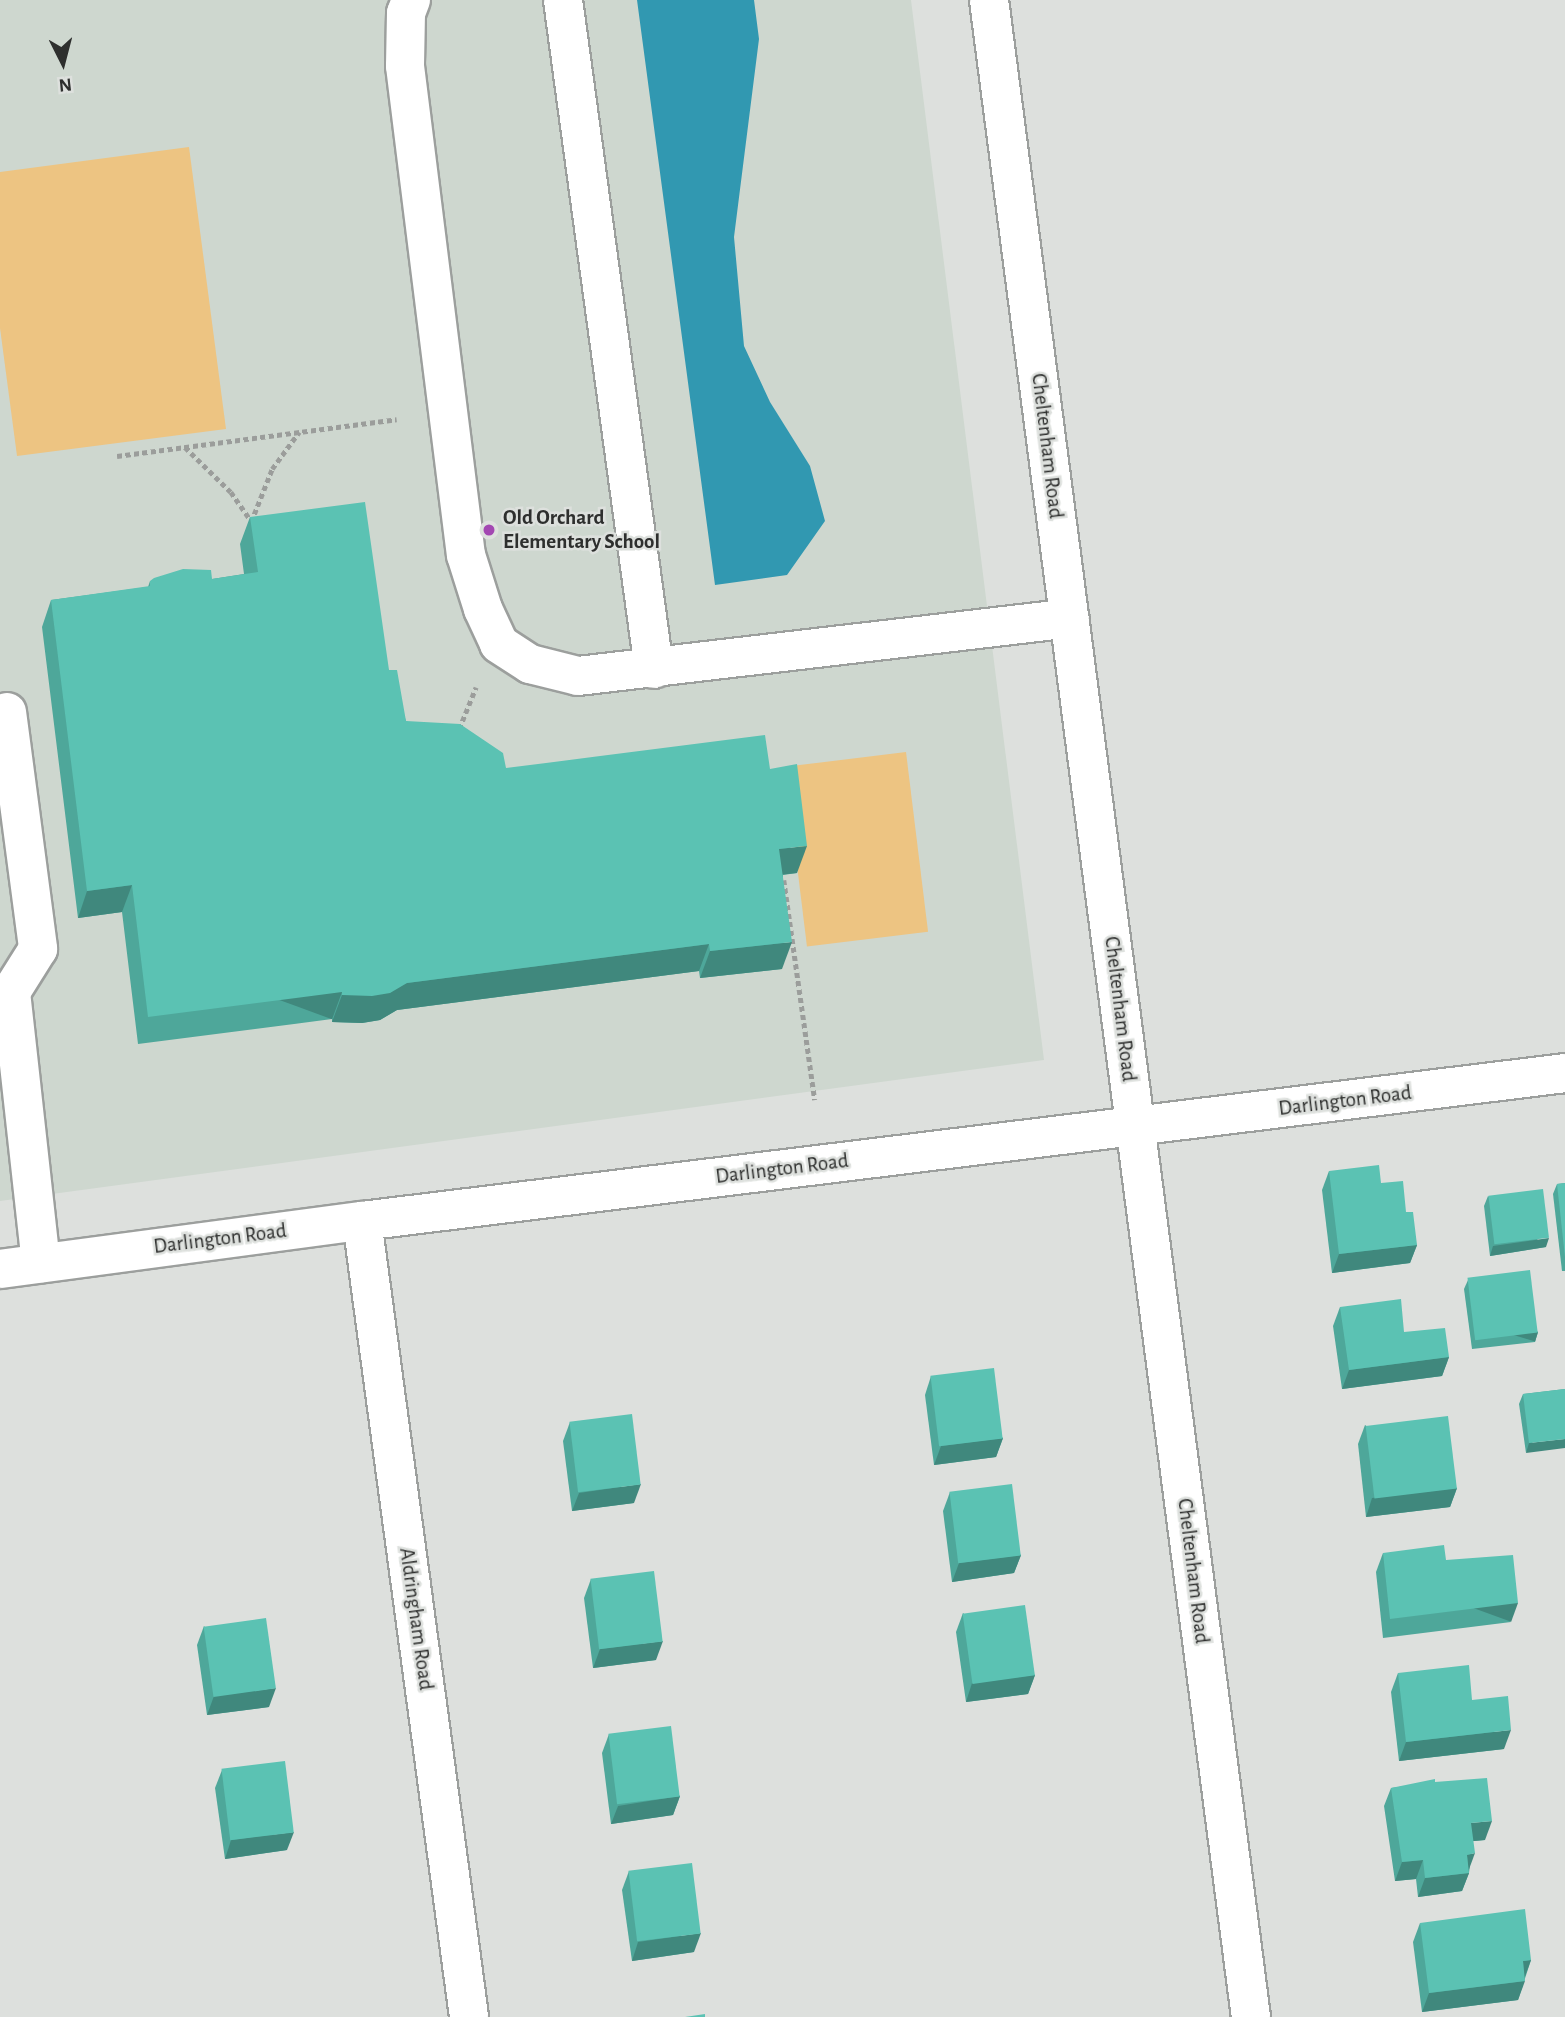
<!DOCTYPE html>
<html>
<head>
<meta charset="utf-8">
<style>
  body { margin:0 }
  #map { position:relative; width:1565px; height:2017px; overflow:hidden; background:#dde0dd; font-family:"Alegreya Sans",sans-serif }
  div>[style] { position:absolute }
  .built>* { inset:0; background:#ced7cf }
  .green>* { inset:0; background:#edc482; transform-origin:0 0 }
  .water>* { inset:0; background:#3198b1 }
  .path>* { height:4.5px; margin-top:-2.25px; transform-origin:0; background:repeating-linear-gradient(90deg,#9b9d9b 0 5px,transparent 0 8.5px) }
  .roads { filter:drop-shadow(2px 0 #9c9f9d) drop-shadow(-2px 0 #9c9f9d) drop-shadow(0 2px #9c9f9d) drop-shadow(0 -2px #9c9f9d) }
  .minor>* { height:38px; margin:-19px; padding:0 19px; transform-origin:19px; border-radius:19px; background:#fff }
  .wall>* { inset:0; background:#4ea79a }
  .shaded-wall>* { inset:0; background:#40887d; transform-origin:0 0 }
  .building>* { inset:0; background:#5bc2b3; transform-origin:0 0 }
  .dots>* { width:19px; height:19px; translate:-50% -50%; box-sizing:border-box; border:4px solid #dde0dd; border-radius:50% }
  span { translate:-50% -50%; white-space:nowrap; text-align:center; line-height:1.15; -webkit-text-stroke:5px #dde0dd; paint-order:stroke }
  .street-label { font-size:21px; color:#2e2f2e }
  .poi-label { font-size:21px; color:#2e2f2e; font-weight:700 }
  .left { translate:0 -50%; text-align:left }
  .north { position:absolute; left:28px; top:28px; width:70px; height:70px; -webkit-text-stroke:5px #dde0dd; paint-order:stroke; rotate:174deg; font-size:19px; font-weight:700; line-height:28px; text-align:center; color:#2e2f2e }
  .north::after { content:''; display:block; margin:auto; width:24px; height:32px; background:#2e2f2e; clip-path:polygon(50% 0,100% 100%,50% 72%,0 100%) }
</style>
</head>
<body>
<div id="map">
  <div class="built">
    <i style="clip-path:polygon(0 0,911px 0,1044px 1060px,0 1201px)"></i>
  </div>
  <div class="green">
    <i style="clip-path:polygon(189px 147px,226px 429px,17px 456px,0 328px,0 172px)"></i>
    <i style="left:906px;top:752px;width:181px;height:122px;rotate:83deg"></i>
  </div>
  <div class="water">
    <i style="clip-path:polygon(637px 0,754px 0,759px 39px,734px 237px,744px 346px,770px 402px,810px 466px,825px 521px,787px 575px,715px 585px)"></i>
  </div>
  <div class="path">
    <i style="left:185px;top:447px;width:64px;rotate:44.4deg"></i>
    <i style="left:231px;top:492px;width:35px;rotate:55deg"></i>
    <i style="left:117px;top:456px;width:282px;rotate:-7.5deg"></i>
    <i style="left:251px;top:522px;width:57px;rotate:-68.4deg"></i>
    <i style="left:272px;top:469px;width:46px;rotate:-53.9deg"></i>
    <i style="left:459px;top:729px;width:45px;rotate:-68deg"></i>
    <i style="left:784px;top:880px;width:222px;rotate:82deg"></i>
  </div>
  <div class="roads">
    <div class="minor">
      <i style="left:411px;top:0;width:14px;rotate:111deg"></i>
      <i style="left:406px;top:13px;width:53px;rotate:91.1deg"></i>
      <i style="left:405px;top:66px;width:493px;rotate:82.9deg"></i>
      <i style="left:466px;top:555px;width:57px;rotate:72.5deg"></i>
      <i style="left:483px;top:609px;width:38px;rotate:65deg"></i>
      <i style="left:499px;top:644px;width:37px;rotate:33deg"></i>
      <i style="left:530px;top:664px;width:49px;rotate:14deg"></i>
      <i style="left:578px;top:676px;width:495px;rotate:-6.7deg"></i>
      <i style="left:563px;top:0;width:675px;rotate:82.25deg"></i>
      <i style="left:989px;top:0;width:2034px;rotate:82.6deg"></i>
      <i style="left:7px;top:712px;width:239px;rotate:82.5deg"></i>
      <i style="left:38px;top:949px;width:51px;rotate:122.1deg"></i>
      <i style="left:11px;top:992px;width:273px;rotate:83.7deg"></i>
      <i style="left:362px;top:1221px;width:803px;rotate:82.34deg"></i>
      <i style="left:0;top:1269px;width:365px;rotate:-7.6deg"></i>
      <i style="left:362px;top:1221px;width:1212px;rotate:-7.01deg"></i>
    </div>
  </div>
  <div class="wall">
    <i style="clip-path:polygon(250px 517px,389px 670px,406px 721px,506px 768px,770px 769px,797px 873px,783px 875px,782px 969px,700px 978px,699px 971px,397px 1010px,380px 1020px,362px 1023px,332px 1022px,332px 1019px,138px 1044px,122px 912px,78px 918px,42px 627px,51px 600px,148px 587px,150px 581px,212px 579px,244px 574px,240px 544px)"></i>
    <i style="clip-path:polygon(1329px 1171px,1381px 1183px,1417px 1245px,1410px 1263px,1332px 1273px,1322px 1190px)"></i>
    <i style="clip-path:polygon(1565px 1183px,1565px 1271px,1562px 1271px,1553px 1194px,1557px 1184px)"></i>
    <i style="clip-path:polygon(1488px 1196px,1546px 1247px,1490px 1256px,1484px 1206px)"></i>
    <i style="clip-path:polygon(1468px 1280px,1538px 1332px,1535px 1342px,1472px 1349px,1464px 1289px)"></i>
    <i style="clip-path:polygon(1340px 1307px,1404px 1332px,1449px 1357px,1442px 1376px,1342px 1389px,1333px 1326px)"></i>
    <i style="clip-path:polygon(931px 1376px,1003px 1438px,996px 1457px,934px 1465px,925px 1395px)"></i>
    <i style="clip-path:polygon(1565px 1389px,1526px 1453px,1519px 1404px,1523px 1394px)"></i>
    <i style="clip-path:polygon(570px 1422px,634px 1503px,572px 1511px,563px 1441px)"></i>
    <i style="clip-path:polygon(1365px 1425px,1457px 1488px,1450px 1507px,1366px 1517px,1358px 1444px)"></i>
    <i style="clip-path:polygon(950px 1492px,1021px 1555px,1014px 1573px,952px 1582px,943px 1511px)"></i>
    <i style="clip-path:polygon(1383px 1553px,1446px 1560px,1511px 1622px,1383px 1638px,1376px 1572px)"></i>
    <i style="clip-path:polygon(591px 1579px,656px 1660px,593px 1668px,584px 1598px)"></i>
    <i style="clip-path:polygon(963px 1613px,1035px 1675px,1028px 1694px,966px 1702px,956px 1632px)"></i>
    <i style="clip-path:polygon(204px 1626px,269px 1707px,207px 1715px,197px 1645px)"></i>
    <i style="clip-path:polygon(1398px 1673px,1472px 1700px,1504px 1749px,1399px 1761px,1391px 1692px)"></i>
    <i style="clip-path:polygon(609px 1734px,680px 1796px,673px 1815px,611px 1824px,602px 1753px)"></i>
    <i style="clip-path:polygon(222px 1770px,287px 1850px,225px 1859px,215px 1788px)"></i>
    <i style="clip-path:polygon(1435px 1782px,1485px 1840px,1473px 1841px,1469px 1873px,1462px 1891px,1418px 1897px,1416px 1879px,1395px 1881px,1384px 1806px,1391px 1788px)"></i>
    <i style="clip-path:polygon(629px 1871px,694px 1952px,632px 1961px,622px 1890px)"></i>
    <i style="clip-path:polygon(1420px 1923px,1531px 1960px,1518px 2000px,1422px 2012px,1413px 1942px)"></i>
  </div>
  <div class="shaded-wall">
    <i style="clip-path:polygon(807px 846px,797px 873px,769px 876px,779px 849px)"></i>
    <i style="clip-path:polygon(132px 885px,122px 912px,78px 918px,87px 891px)"></i>
    <i style="clip-path:polygon(792px 942px,782px 969px,700px 978px,710px 951px)"></i>
    <i style="clip-path:polygon(709px 944px,699px 971px,397px 1010px,380px 1020px,362px 1023px,332px 1022px,342px 995px,407px 983px)"></i>
    <i style="left:342px;top:992px;width:29px;height:196px;rotate:110deg"></i>
    <i style="clip-path:polygon(1549px 1238px,1546px 1247px,1490px 1256px,1493px 1246px)"></i>
    <i style="clip-path:polygon(1417px 1245px,1410px 1263px,1332px 1273px,1339px 1254px)"></i>
    <i style="left:1538px;top:1332px;width:10px;height:63px;rotate:107deg"></i>
    <i style="clip-path:polygon(1449px 1357px,1442px 1376px,1342px 1389px,1349px 1370px)"></i>
    <i style="clip-path:polygon(1003px 1438px,996px 1457px,934px 1465px,941px 1446px)"></i>
    <i style="clip-path:polygon(1565px 1439px,1565px 1448px,1526px 1453px,1529px 1443px)"></i>
    <i style="clip-path:polygon(641px 1484px,634px 1503px,572px 1511px,579px 1493px)"></i>
    <i style="clip-path:polygon(1457px 1488px,1450px 1507px,1366px 1517px,1372px 1498px)"></i>
    <i style="clip-path:polygon(1021px 1555px,1014px 1573px,952px 1582px,959px 1563px)"></i>
    <i style="left:1518px;top:1603px;width:20px;height:129px;rotate:110deg"></i>
    <i style="clip-path:polygon(663px 1641px,656px 1660px,593px 1668px,600px 1649px)"></i>
    <i style="clip-path:polygon(1035px 1675px,1028px 1694px,966px 1702px,972px 1683px)"></i>
    <i style="clip-path:polygon(276px 1688px,269px 1707px,207px 1715px,214px 1696px)"></i>
    <i style="clip-path:polygon(1511px 1730px,1504px 1749px,1399px 1761px,1406px 1742px)"></i>
    <i style="clip-path:polygon(680px 1796px,673px 1815px,611px 1824px,618px 1806px)"></i>
    <i style="clip-path:polygon(1492px 1821px,1485px 1840px,1464px 1842px,1471px 1823px)"></i>
    <i style="clip-path:polygon(294px 1832px,287px 1850px,225px 1859px,231px 1840px)"></i>
    <i style="clip-path:polygon(1475px 1853px,1468px 1872px,1467px 1855px)"></i>
    <i style="clip-path:polygon(1423px 1860px,1416px 1879px,1395px 1881px,1402px 1862px)"></i>
    <i style="clip-path:polygon(1469px 1873px,1462px 1891px,1418px 1897px,1425px 1878px)"></i>
    <i style="clip-path:polygon(701px 1933px,694px 1952px,632px 1961px,638px 1942px)"></i>
    <i style="clip-path:polygon(1531px 1960px,1524px 1979px,1523px 1961px)"></i>
    <i style="clip-path:polygon(1525px 1981px,1518px 2000px,1422px 2012px,1429px 1993px)"></i>
  </div>
  <div class="building">
    <i style="clip-path:polygon(365px 502px,389px 670px,397px 670px,406px 721px,460px 724px,503px 753px,506px 768px,765px 735px,770px 769px,797px 764px,807px 846px,779px 849px,792px 942px,710px 951px,709px 944px,407px 983px,390px 993px,372px 996px,342px 995px,342px 992px,148px 1017px,132px 885px,87px 891px,51px 600px,150px 586px,150px 581px,154px 578px,183px 569px,211px 570px,212px 579px,258px 572px,250px 517px)"></i>
    <i style="clip-path:polygon(1379px 1165px,1381px 1183px,1403px 1181px,1406px 1212px,1413px 1212px,1417px 1245px,1339px 1254px,1329px 1171px)"></i>
    <i style="clip-path:polygon(1565px 1183px,1565px 1257px,1557px 1184px)"></i>
    <i style="left:1543px;top:1189px;width:49px;height:55px;rotate:83deg"></i>
    <i style="left:1530px;top:1270px;width:63px;height:63px;rotate:83deg"></i>
    <i style="clip-path:polygon(1401px 1299px,1404px 1332px,1445px 1328px,1449px 1357px,1349px 1370px,1340px 1307px)"></i>
    <i style="left:994px;top:1368px;width:71px;height:64px;rotate:83deg"></i>
    <i style="clip-path:polygon(1565px 1389px,1565px 1439px,1529px 1443px,1523px 1394px)"></i>
    <i style="left:632px;top:1414px;width:71px;height:63px;rotate:83deg"></i>
    <i style="left:1448px;top:1416px;width:73px;height:83px;rotate:83deg"></i>
    <i style="left:1012px;top:1484px;width:72px;height:63px;rotate:83deg"></i>
    <i style="clip-path:polygon(1444px 1545px,1446px 1560px,1513px 1555px,1518px 1603px,1390px 1619px,1383px 1553px)"></i>
    <i style="left:654px;top:1571px;width:71px;height:64px;rotate:83deg"></i>
    <i style="left:1025px;top:1605px;width:71px;height:63px;rotate:82deg"></i>
    <i style="left:266px;top:1618px;width:71px;height:63px;rotate:82deg"></i>
    <i style="clip-path:polygon(1469px 1665px,1472px 1700px,1508px 1696px,1511px 1730px,1406px 1742px,1398px 1673px)"></i>
    <i style="left:671px;top:1726px;width:71px;height:63px;rotate:83deg"></i>
    <i style="left:285px;top:1761px;width:72px;height:64px;rotate:83deg"></i>
    <i style="clip-path:polygon(1487px 1778px,1492px 1821px,1471px 1823px,1475px 1853px,1467px 1855px,1469px 1873px,1425px 1878px,1423px 1860px,1402px 1862px,1391px 1788px,1435px 1779px,1435px 1782px)"></i>
    <i style="left:692px;top:1863px;width:71px;height:64px;rotate:83deg"></i>
    <i style="clip-path:polygon(1525px 1909px,1531px 1960px,1523px 1961px,1525px 1981px,1429px 1993px,1420px 1923px)"></i>
    <i style="clip-path:polygon(705px 2014px,705px 2017px,685px 2017px)"></i>
  </div>
  <div class="dots">
    <i style="left:489px;top:530px;background:#a347b2"></i>
  </div>
  <div class="street-label">
    <span style="left:1047px;top:446px;rotate:83deg">Cheltenham Road</span>
    <span style="left:1120px;top:1009px;rotate:83deg">Cheltenham Road</span>
    <span style="left:1345px;top:1101px;rotate:-7deg">Darlington Road</span>
    <span style="left:782px;top:1169px;rotate:-7deg">Darlington Road</span>
    <span style="left:220px;top:1239px;rotate:-7deg">Darlington Road</span>
    <span style="left:1193px;top:1571px;rotate:83deg">Cheltenham Road</span>
    <span style="left:416px;top:1619px;rotate:82deg">Aldringham Road</span>
  </div>
  <div class="poi-label">
    <span class="left" style="left:503px;top:530px">Old Orchard<br>Elementary School</span>
  </div>
  <div class="north">N</div>
</div>
</body>
</html>
